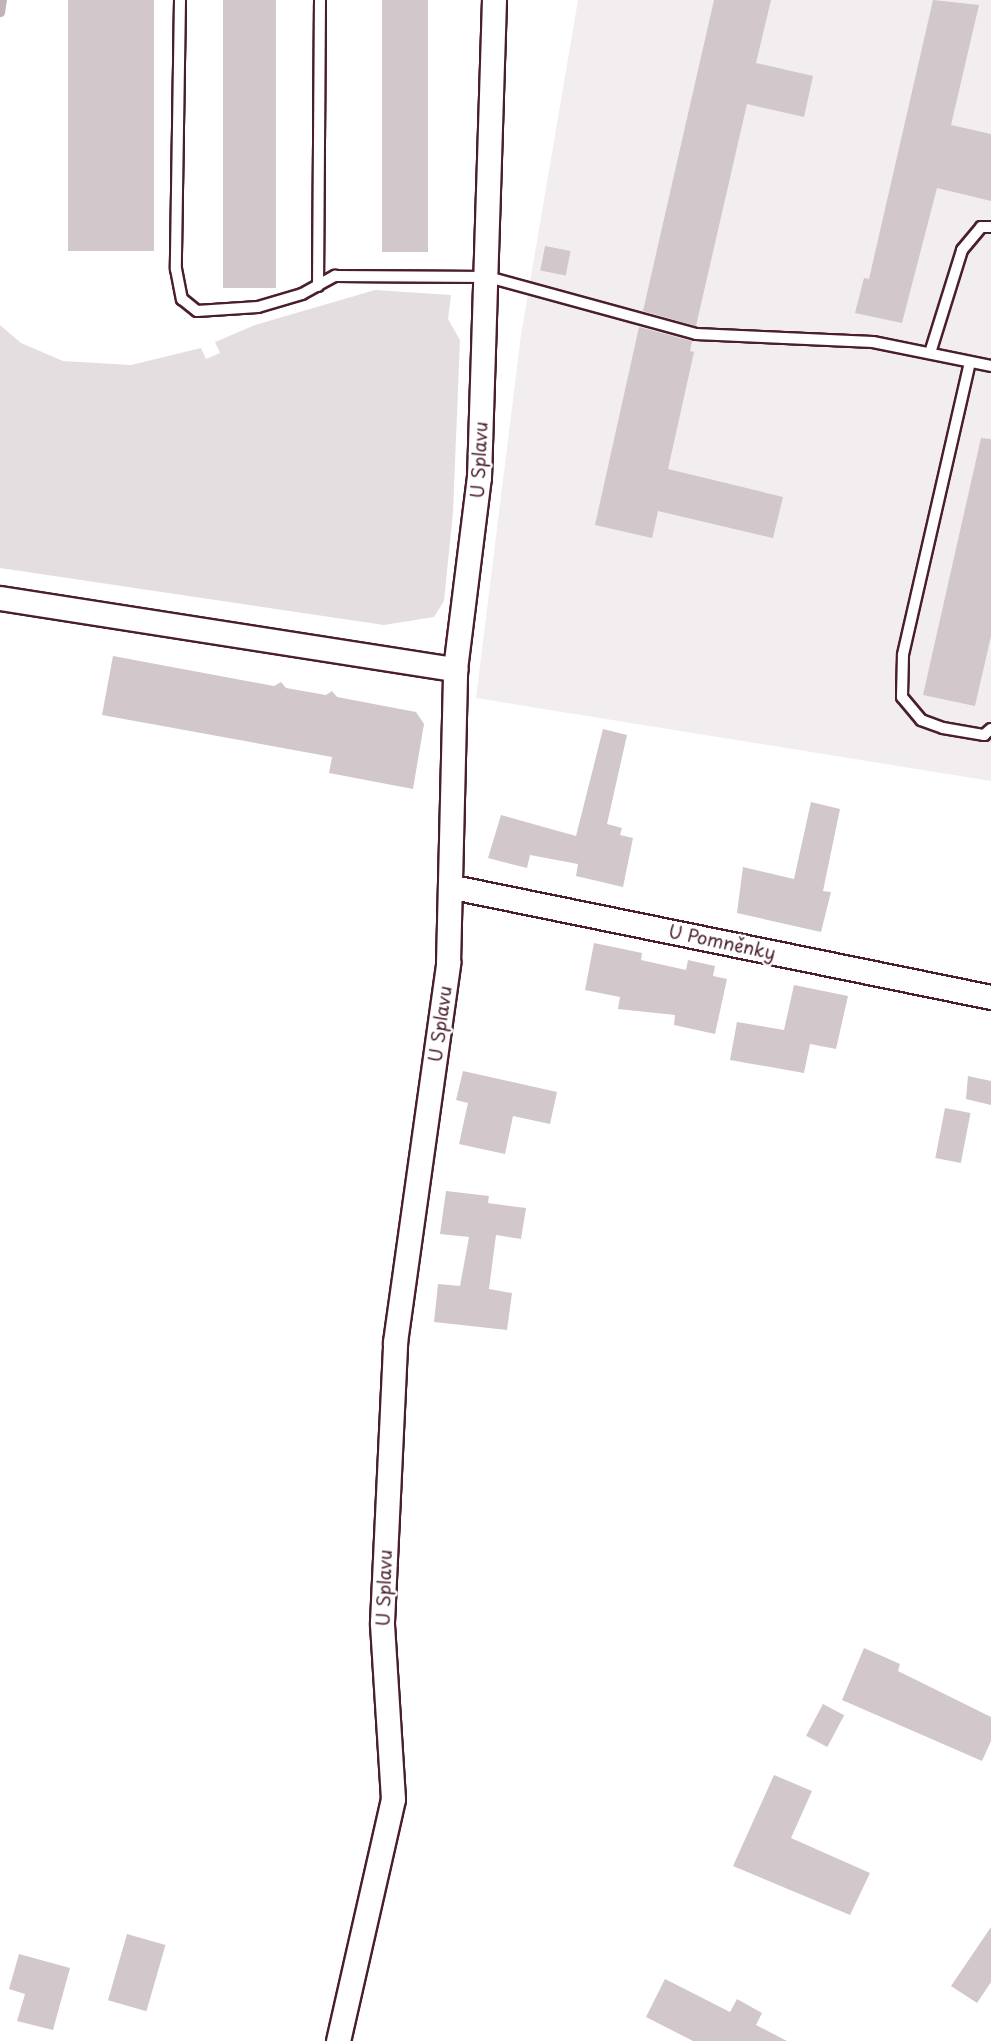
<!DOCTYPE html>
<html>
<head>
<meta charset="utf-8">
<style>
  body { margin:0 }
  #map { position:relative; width:991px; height:2041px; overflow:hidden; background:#fff; font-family:"Playpen Sans",sans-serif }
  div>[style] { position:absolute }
  .built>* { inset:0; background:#f2eeef }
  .green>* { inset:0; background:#e5dee0 }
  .stream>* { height:9px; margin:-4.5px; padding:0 4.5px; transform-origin:4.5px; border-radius:4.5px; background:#c1b3b6 }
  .building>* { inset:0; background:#d2c7cb; transform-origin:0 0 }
  .roads { filter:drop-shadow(2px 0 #4a1f2b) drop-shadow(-2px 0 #4a1f2b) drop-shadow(0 2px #4a1f2b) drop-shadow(0 -2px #4a1f2b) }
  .lane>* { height:10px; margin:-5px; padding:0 5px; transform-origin:5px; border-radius:5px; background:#fff }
  .street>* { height:23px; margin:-11.5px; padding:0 11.5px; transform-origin:11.5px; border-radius:11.5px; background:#fff }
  span { translate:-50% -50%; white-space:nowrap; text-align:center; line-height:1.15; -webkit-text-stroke:5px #fff; paint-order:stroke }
  .street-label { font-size:18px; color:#4a1f2b }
</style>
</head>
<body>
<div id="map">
  <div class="built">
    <i style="clip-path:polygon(578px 0,991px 0,991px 781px,476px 698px,521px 335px)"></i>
  </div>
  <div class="green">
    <i style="clip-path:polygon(375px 290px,451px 295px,448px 319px,460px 340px,453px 512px,444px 601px,434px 617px,384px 625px,0 568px,0 325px,21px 343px,63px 361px,131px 365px,201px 348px,206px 359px,220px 353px,215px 342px,255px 325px)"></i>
  </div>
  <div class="stream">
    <i style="left:0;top:12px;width:12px;rotate:-81deg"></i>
  </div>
  <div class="building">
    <i style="left:68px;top:0;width:86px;height:251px"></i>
    <i style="left:223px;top:0;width:53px;height:288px"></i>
    <i style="left:382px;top:0;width:46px;height:252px"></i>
    <i style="clip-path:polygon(714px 0,771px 0,756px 63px,813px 76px,804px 117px,747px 104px,696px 326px,643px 311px)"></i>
    <i style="clip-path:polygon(933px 0,979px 5px,951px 125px,991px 134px,991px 201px,937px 188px,902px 323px,855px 313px,864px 278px,869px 279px)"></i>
    <i style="left:545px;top:246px;width:26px;height:25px;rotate:11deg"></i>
    <i style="clip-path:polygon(639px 327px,692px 341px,690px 351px,694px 352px,668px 469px,783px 497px,773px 538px,658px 511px,652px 538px,595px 525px)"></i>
    <i style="clip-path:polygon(981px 438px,991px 439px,991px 636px,975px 706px,923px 695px)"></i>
    <i style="clip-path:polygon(113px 656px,274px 686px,281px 682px,286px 688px,326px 695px,332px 691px,337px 697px,416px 712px,424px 724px,413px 789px,329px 773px,332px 757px,102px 715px)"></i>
    <i style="clip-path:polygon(603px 729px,627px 735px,607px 824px,622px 828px,620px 835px,633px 838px,623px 887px,576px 876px,578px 864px,530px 855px,527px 868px,488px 858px,501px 815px,576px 836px)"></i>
    <i style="clip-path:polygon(811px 802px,840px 809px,823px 891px,831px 892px,821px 932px,737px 913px,743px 867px,794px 879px)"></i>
    <i style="clip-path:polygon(594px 943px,642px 953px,641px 960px,686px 970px,688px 960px,715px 966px,713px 976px,727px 979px,715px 1034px,674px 1025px,675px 1015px,618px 1009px,620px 997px,585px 990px)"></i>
    <i style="clip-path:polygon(794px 985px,848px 996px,836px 1049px,810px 1044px,804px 1073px,730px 1060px,737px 1022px,784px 1030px)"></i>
    <i style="clip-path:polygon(463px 1071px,557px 1092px,550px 1124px,513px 1116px,505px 1154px,459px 1144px,468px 1103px,456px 1100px)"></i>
    <i style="clip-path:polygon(968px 1076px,991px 1081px,991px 1105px,966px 1099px)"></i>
    <i style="left:945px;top:1108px;width:26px;height:51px;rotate:11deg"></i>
    <i style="clip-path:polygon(446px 1191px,489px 1196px,488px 1203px,526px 1208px,521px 1239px,496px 1235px,489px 1289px,512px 1293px,507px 1330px,434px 1322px,438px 1284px,460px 1286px,469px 1237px,440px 1234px)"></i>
    <i style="clip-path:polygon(864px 1648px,900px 1664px,898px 1671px,991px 1717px,991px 1741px,982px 1761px,842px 1700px)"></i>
    <i style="left:823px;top:1704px;width:24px;height:36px;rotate:28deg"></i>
    <i style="clip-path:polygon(774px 1775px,812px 1791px,791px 1838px,870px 1873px,850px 1915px,733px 1866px)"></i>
    <i style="clip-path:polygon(991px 1927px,991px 1982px,977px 2003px,951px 1986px)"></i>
    <i style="left:127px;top:1934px;width:40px;height:69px;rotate:16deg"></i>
    <i style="clip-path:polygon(19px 1954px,70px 1968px,53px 2030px,17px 2021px,25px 1994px,9px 1989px)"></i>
    <i style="clip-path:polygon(665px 1979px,730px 2012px,737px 1999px,762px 2013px,756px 2025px,787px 2041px,693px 2041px,646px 2017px)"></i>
  </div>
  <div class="roads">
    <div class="lane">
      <i style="left:180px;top:0;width:269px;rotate:90.9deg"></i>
      <i style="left:176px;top:269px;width:31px;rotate:79deg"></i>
      <i style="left:182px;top:299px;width:19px;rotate:39deg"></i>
      <i style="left:197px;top:311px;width:61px;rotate:-3.8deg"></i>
      <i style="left:258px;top:307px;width:46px;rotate:-16.5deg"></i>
      <i style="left:302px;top:294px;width:38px;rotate:-29deg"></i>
      <i style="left:335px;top:276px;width:153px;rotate:0.4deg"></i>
      <i style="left:488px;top:277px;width:216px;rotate:15.3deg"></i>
      <i style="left:696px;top:334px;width:177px;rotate:2.6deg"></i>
      <i style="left:873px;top:342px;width:120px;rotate:11.5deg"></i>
      <i style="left:318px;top:286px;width:286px;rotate:-89.6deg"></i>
      <i style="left:930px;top:353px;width:108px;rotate:-72.7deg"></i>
      <i style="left:962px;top:250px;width:30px;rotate:-50deg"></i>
      <i style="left:981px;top:227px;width:10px"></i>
      <i style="left:970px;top:362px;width:301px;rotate:102.9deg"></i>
      <i style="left:903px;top:655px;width:42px;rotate:91.4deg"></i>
      <i style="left:902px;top:697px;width:30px;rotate:50deg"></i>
      <i style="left:921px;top:720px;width:23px;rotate:20deg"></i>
      <i style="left:943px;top:728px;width:42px;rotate:9.7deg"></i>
      <i style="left:984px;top:735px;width:9px;rotate:-41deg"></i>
    </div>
    <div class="street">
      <i style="left:0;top:598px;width:461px;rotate:8.9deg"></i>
      <i style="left:453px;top:887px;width:549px;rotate:11.56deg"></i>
      <i style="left:338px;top:2041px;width:248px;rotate:-77.2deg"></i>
      <i style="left:393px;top:1799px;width:177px;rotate:-93.6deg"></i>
      <i style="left:382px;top:1622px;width:280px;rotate:-87.3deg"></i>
      <i style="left:395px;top:1342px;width:383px;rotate:-82deg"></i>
      <i style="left:448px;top:963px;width:294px;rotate:-88.6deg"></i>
      <i style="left:455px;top:669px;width:193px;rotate:-82.9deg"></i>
      <i style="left:479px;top:477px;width:477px;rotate:-88.2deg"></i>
    </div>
  </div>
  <div class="street-label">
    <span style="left:479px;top:460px;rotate:-87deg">U Splavu</span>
    <span style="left:722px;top:942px;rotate:12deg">U Pomněnky</span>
    <span style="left:440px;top:1024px;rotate:-82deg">U Splavu</span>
    <span style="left:384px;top:1588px;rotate:-88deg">U Splavu</span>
  </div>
</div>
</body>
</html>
